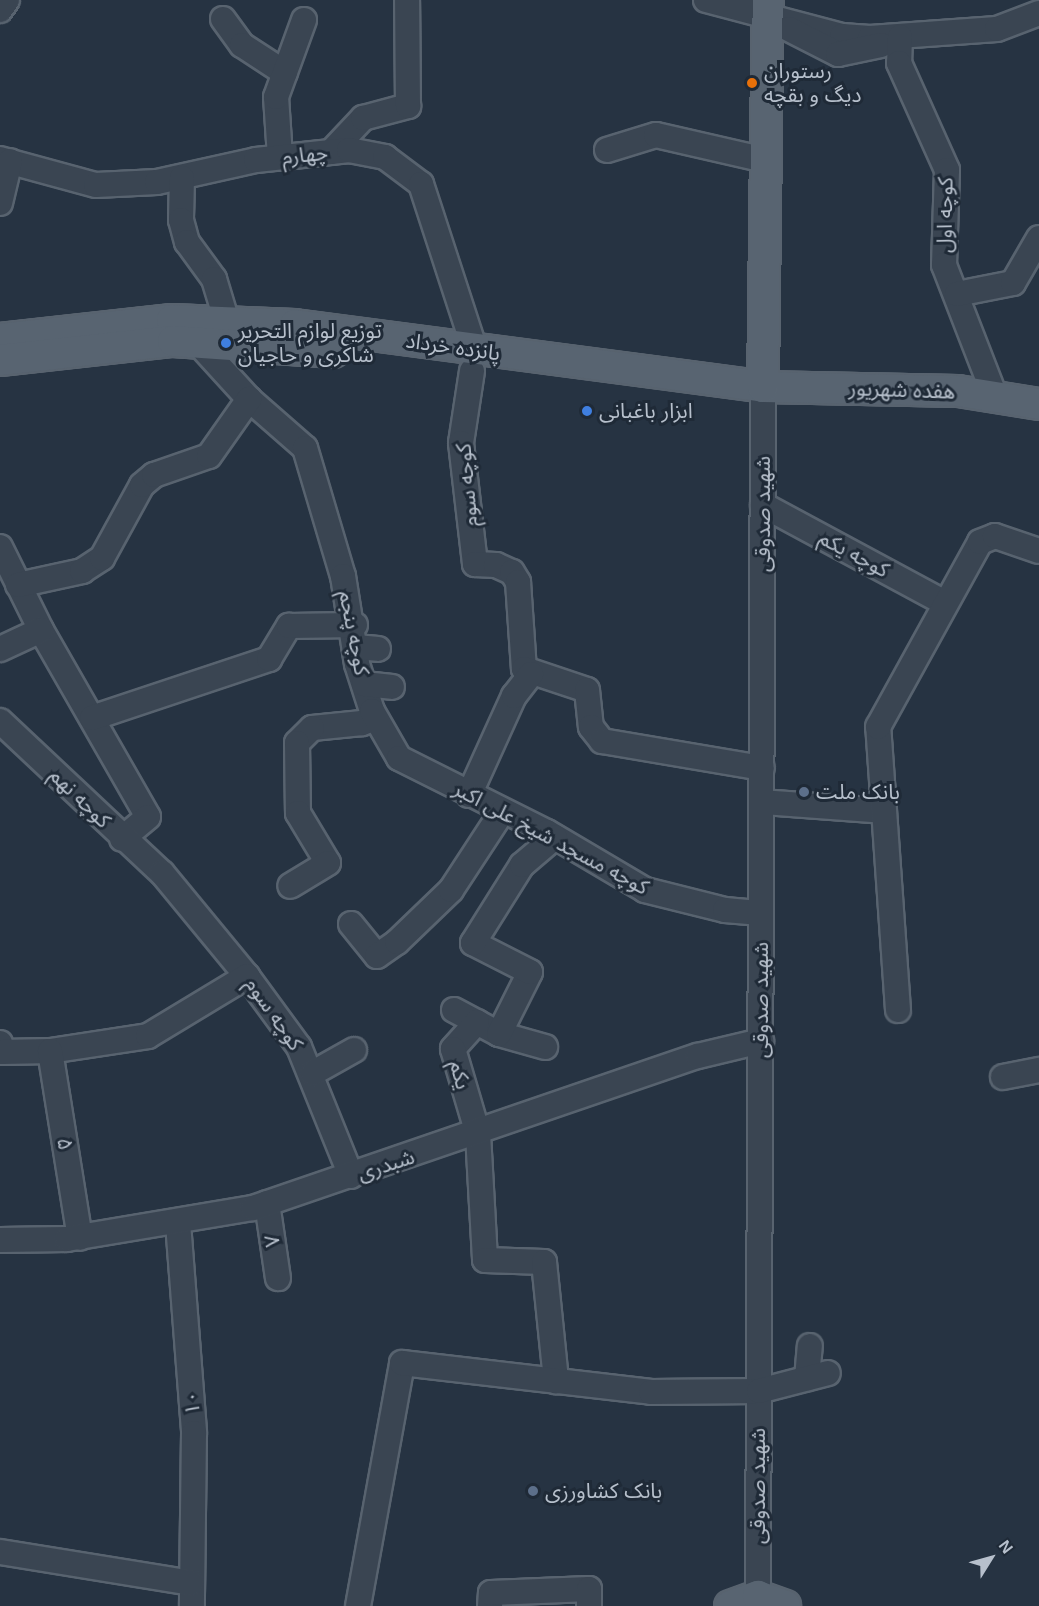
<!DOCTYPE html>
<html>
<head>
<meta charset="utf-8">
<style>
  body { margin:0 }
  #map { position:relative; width:1039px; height:1606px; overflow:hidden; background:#263342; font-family:Arial,"Noto Sans Arabic",sans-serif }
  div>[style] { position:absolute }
  .roads { filter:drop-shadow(2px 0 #58636f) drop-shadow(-2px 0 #58636f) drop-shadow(0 2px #58636f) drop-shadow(0 -2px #58636f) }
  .minor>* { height:24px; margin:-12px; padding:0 12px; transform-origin:12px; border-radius:12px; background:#3a4552 }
  .major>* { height:30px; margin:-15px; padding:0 15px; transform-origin:15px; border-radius:15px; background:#586471 }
  .dots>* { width:16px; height:16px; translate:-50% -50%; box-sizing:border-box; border:3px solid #1f2a37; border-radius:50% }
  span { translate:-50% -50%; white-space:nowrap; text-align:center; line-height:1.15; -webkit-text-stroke:6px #1f2a37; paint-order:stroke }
  .poi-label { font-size:21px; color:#b7c0cc }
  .left { translate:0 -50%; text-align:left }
  .street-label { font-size:21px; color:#b7c0cc }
  .north { position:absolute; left:961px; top:1528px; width:60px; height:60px; -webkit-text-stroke:4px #1f2a37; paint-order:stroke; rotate:53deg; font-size:16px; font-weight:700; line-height:24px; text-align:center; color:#b7c0cc }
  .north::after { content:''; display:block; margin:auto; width:21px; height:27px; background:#b7c0cc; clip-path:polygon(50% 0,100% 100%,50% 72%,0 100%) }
</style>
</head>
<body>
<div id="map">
  <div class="roads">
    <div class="minor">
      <i style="left:706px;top:0;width:141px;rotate:14.8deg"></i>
      <i style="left:842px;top:36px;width:28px;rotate:4deg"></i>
      <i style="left:870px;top:38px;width:127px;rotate:-4.1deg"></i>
      <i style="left:997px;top:29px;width:45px;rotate:-20.9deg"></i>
      <i style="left:0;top:10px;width:12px;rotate:-55deg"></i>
      <i style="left:223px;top:19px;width:32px;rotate:54deg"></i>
      <i style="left:242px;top:45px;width:51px;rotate:33.1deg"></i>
      <i style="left:789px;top:29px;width:55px;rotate:27deg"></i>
      <i style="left:838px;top:54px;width:44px;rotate:-11.8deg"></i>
      <i style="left:900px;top:37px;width:26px;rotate:92deg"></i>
      <i style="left:899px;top:63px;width:117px;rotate:65.8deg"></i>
      <i style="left:947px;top:170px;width:95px;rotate:91.8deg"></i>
      <i style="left:944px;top:265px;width:138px;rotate:68.8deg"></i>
      <i style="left:607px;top:150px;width:51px;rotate:-17deg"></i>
      <i style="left:656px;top:135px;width:112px;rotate:12.9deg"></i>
      <i style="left:331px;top:152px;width:47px;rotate:-46.7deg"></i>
      <i style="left:363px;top:118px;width:47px;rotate:-14.9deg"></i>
      <i style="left:408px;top:106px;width:106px;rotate:-90.5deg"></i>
      <i style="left:280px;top:157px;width:60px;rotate:-93.8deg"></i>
      <i style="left:276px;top:97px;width:82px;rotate:-70deg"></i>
      <i style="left:0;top:159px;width:99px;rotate:15.2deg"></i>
      <i style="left:96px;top:185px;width:61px;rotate:-2.8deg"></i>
      <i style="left:157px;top:182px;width:101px;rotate:-12.5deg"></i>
      <i style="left:256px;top:160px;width:94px;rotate:-6.1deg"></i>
      <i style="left:349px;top:150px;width:37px;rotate:11deg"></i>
      <i style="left:385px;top:157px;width:45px;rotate:36.9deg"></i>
      <i style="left:421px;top:184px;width:175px;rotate:72deg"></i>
      <i style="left:182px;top:178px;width:42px;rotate:91.4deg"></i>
      <i style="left:181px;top:220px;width:23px;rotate:75deg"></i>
      <i style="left:187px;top:242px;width:46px;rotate:53.9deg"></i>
      <i style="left:214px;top:279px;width:45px;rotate:73.2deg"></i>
      <i style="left:0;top:203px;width:43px;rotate:-76.6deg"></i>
      <i style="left:957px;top:294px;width:57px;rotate:-11.1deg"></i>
      <i style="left:1013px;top:283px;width:52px;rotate:-60deg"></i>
      <i style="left:197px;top:342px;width:77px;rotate:47.6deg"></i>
      <i style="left:249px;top:399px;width:74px;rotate:41.2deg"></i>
      <i style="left:305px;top:448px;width:134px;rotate:73.5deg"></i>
      <i style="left:343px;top:576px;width:89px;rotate:81deg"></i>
      <i style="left:357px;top:664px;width:49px;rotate:72.3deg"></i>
      <i style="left:372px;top:711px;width:9px;rotate:103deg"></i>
      <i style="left:370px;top:720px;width:9px;rotate:159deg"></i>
      <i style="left:362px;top:723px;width:50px;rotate:174.3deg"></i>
      <i style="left:312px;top:728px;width:21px;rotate:135deg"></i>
      <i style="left:297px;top:743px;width:70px;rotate:89.2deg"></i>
      <i style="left:298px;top:813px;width:58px;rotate:59deg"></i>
      <i style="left:328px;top:863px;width:44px;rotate:148.8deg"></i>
      <i style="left:472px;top:371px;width:73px;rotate:98.7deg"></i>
      <i style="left:461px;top:443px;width:122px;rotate:83.4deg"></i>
      <i style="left:475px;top:564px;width:21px;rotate:3deg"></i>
      <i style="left:496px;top:565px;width:17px;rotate:24deg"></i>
      <i style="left:512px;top:572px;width:12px;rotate:59deg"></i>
      <i style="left:518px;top:582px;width:87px;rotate:86.1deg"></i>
      <i style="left:524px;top:669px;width:66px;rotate:18.4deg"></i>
      <i style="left:587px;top:690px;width:37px;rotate:84deg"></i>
      <i style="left:591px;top:727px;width:18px;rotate:52deg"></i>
      <i style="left:602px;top:741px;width:162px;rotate:9.6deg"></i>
      <i style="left:763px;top:505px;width:207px;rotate:28.3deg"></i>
      <i style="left:0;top:547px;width:93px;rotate:63.7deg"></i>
      <i style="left:41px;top:630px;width:215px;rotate:60.2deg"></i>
      <i style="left:148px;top:817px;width:34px;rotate:140deg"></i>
      <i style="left:18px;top:585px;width:66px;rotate:-12.3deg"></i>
      <i style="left:82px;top:571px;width:24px;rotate:-33deg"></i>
      <i style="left:102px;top:558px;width:83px;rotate:-61.3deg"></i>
      <i style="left:142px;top:485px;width:16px;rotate:-40deg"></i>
      <i style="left:154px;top:475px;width:58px;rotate:-19.1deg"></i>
      <i style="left:209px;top:456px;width:70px;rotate:-54.9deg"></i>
      <i style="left:356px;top:647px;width:22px;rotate:5deg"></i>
      <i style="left:0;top:649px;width:45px;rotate:-24.9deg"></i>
      <i style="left:364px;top:684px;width:28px;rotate:6deg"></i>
      <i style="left:372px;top:711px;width:54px;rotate:60.1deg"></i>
      <i style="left:399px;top:758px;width:165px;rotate:26.6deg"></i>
      <i style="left:547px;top:832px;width:114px;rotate:30.6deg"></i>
      <i style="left:645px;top:890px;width:82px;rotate:14deg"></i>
      <i style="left:725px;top:910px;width:36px;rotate:5deg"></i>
      <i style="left:92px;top:718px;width:187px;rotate:-18.4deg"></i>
      <i style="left:269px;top:659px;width:39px;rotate:-59deg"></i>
      <i style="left:289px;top:626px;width:66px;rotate:-0.9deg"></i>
      <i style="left:0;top:721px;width:222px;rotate:43.2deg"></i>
      <i style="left:162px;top:873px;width:134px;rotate:50.5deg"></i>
      <i style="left:247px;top:976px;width:88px;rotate:53.8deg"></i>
      <i style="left:299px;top:1047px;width:139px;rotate:68deg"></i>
      <i style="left:469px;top:795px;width:109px;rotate:-65.6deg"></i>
      <i style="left:514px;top:696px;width:28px;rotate:-52deg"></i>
      <i style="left:762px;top:802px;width:122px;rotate:4.2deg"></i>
      <i style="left:351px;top:924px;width:41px;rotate:50.9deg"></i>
      <i style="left:377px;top:956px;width:24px;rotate:-35deg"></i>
      <i style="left:397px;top:942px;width:75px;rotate:-43.9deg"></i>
      <i style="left:451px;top:890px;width:93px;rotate:-56.8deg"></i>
      <i style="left:454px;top:1010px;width:51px;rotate:28.1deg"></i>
      <i style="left:499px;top:1034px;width:48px;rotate:15.8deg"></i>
      <i style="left:898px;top:1010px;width:284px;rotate:-94deg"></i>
      <i style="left:878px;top:727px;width:211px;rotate:-61.1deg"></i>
      <i style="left:980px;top:542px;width:16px;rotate:-22deg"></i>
      <i style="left:995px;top:536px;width:46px;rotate:18.8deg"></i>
      <i style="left:477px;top:1022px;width:36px;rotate:132deg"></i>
      <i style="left:453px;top:1049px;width:89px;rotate:73.6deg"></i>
      <i style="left:478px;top:1134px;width:126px;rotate:86.8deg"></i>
      <i style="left:485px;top:1260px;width:59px;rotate:1.9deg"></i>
      <i style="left:544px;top:1262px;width:120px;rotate:84.2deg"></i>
      <i style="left:499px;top:1034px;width:69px;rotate:-63.4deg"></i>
      <i style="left:530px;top:972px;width:64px;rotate:-153deg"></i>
      <i style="left:473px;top:943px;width:92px;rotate:-57.9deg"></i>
      <i style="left:522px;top:865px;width:43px;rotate:-40.3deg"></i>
      <i style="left:0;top:1043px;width:9px;rotate:77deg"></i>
      <i style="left:2px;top:1052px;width:48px;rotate:-1.2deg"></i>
      <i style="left:50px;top:1051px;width:99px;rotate:-8.7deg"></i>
      <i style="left:148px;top:1036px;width:116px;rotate:-31.2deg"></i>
      <i style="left:50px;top:1051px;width:189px;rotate:80.9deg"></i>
      <i style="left:313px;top:1073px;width:47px;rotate:-29.3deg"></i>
      <i style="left:1003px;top:1077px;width:37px;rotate:-11deg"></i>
      <i style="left:267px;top:1203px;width:76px;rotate:81.7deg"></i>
      <i style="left:178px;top:1223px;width:211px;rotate:85.6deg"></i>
      <i style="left:194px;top:1433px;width:173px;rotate:90.7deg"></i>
      <i style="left:0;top:1240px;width:67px;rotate:-0.9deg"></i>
      <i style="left:67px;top:1239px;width:189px;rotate:-9.5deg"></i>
      <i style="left:253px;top:1208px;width:470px;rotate:-18.9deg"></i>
      <i style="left:698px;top:1056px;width:65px;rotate:-13.4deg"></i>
      <i style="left:807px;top:1378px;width:32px;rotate:-85deg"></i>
      <i style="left:0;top:1552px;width:194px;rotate:9.2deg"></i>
      <i style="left:758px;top:1596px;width:1209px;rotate:-89.76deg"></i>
      <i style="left:358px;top:1606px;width:247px;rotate:-79.7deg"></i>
      <i style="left:402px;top:1363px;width:251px;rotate:6.6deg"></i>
      <i style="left:651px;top:1392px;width:108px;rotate:-0.5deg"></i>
      <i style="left:759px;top:1391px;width:71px;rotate:-14.6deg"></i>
      <i style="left:490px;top:1606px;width:13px;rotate:-86deg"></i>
      <i style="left:491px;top:1593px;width:98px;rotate:-2.3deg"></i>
      <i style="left:589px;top:1589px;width:17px;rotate:90deg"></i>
    </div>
    <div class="major">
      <i style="left:0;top:339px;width:173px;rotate:-6.3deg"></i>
      <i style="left:172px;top:320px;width:123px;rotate:2.3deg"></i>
      <i style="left:295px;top:325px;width:472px;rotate:7.5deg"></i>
      <i style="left:763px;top:387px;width:195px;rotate:1.2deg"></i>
      <i style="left:958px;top:391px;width:82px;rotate:9.1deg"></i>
      <i style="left:0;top:360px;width:174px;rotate:-6.3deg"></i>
      <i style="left:173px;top:341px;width:161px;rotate:3.9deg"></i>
      <i style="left:763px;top:387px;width:387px;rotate:-89.3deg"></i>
      <i style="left:730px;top:1606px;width:30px;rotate:-20deg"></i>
      <i style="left:758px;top:1596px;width:29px;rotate:20deg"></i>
    </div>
  </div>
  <div class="dots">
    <i style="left:752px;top:83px;background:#e8710a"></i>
    <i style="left:226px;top:343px;background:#3f7fe0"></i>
    <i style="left:587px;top:411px;background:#3f7fe0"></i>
    <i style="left:804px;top:792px;background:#5c6f8a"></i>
    <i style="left:533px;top:1491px;background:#5c6f8a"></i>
  </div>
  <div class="poi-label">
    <span class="left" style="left:764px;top:83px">رستوران<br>دیگ و بقچه</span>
    <span class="left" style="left:238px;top:343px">توزیع لوازم التحریر<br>شاکری و حاجیان</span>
    <span class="left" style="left:599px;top:411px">ابزار باغبانی</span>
    <span class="left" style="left:816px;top:792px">بانک ملت</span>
    <span class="left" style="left:545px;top:1491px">بانک کشاورزی</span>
  </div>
  <div class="street-label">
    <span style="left:305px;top:155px;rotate:-6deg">چهارم</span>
    <span style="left:945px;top:215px;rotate:-89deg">کوچه اول</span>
    <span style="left:453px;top:347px;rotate:8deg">پانزده خرداد</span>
    <span style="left:902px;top:390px;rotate:2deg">هفده شهریور</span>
    <span style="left:467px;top:485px;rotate:-95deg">کوچه سوم</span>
    <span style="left:763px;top:514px;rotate:-90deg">شهید صدوقی</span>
    <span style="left:854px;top:554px;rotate:28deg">کوچه یکم</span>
    <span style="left:354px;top:633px;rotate:79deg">کوچه پنجم</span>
    <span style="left:80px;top:798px;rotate:44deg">کوچه نهم</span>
    <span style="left:551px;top:838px;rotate:28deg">کوچه مسجد شیخ علی اکبر</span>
    <span style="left:761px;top:1000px;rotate:-90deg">شهید صدوقی</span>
    <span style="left:274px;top:1014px;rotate:55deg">کوچه سوم</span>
    <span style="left:460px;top:1075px;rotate:75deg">یکم</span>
    <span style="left:65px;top:1144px;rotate:81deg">۵</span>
    <span style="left:386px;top:1165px;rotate:-18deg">شبدری</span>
    <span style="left:272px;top:1241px;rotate:81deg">۸</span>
    <span style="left:192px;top:1403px;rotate:-94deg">۱۰</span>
    <span style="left:758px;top:1486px;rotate:-90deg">شهید صدوقی</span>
  </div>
  <div class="north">N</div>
</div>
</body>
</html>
